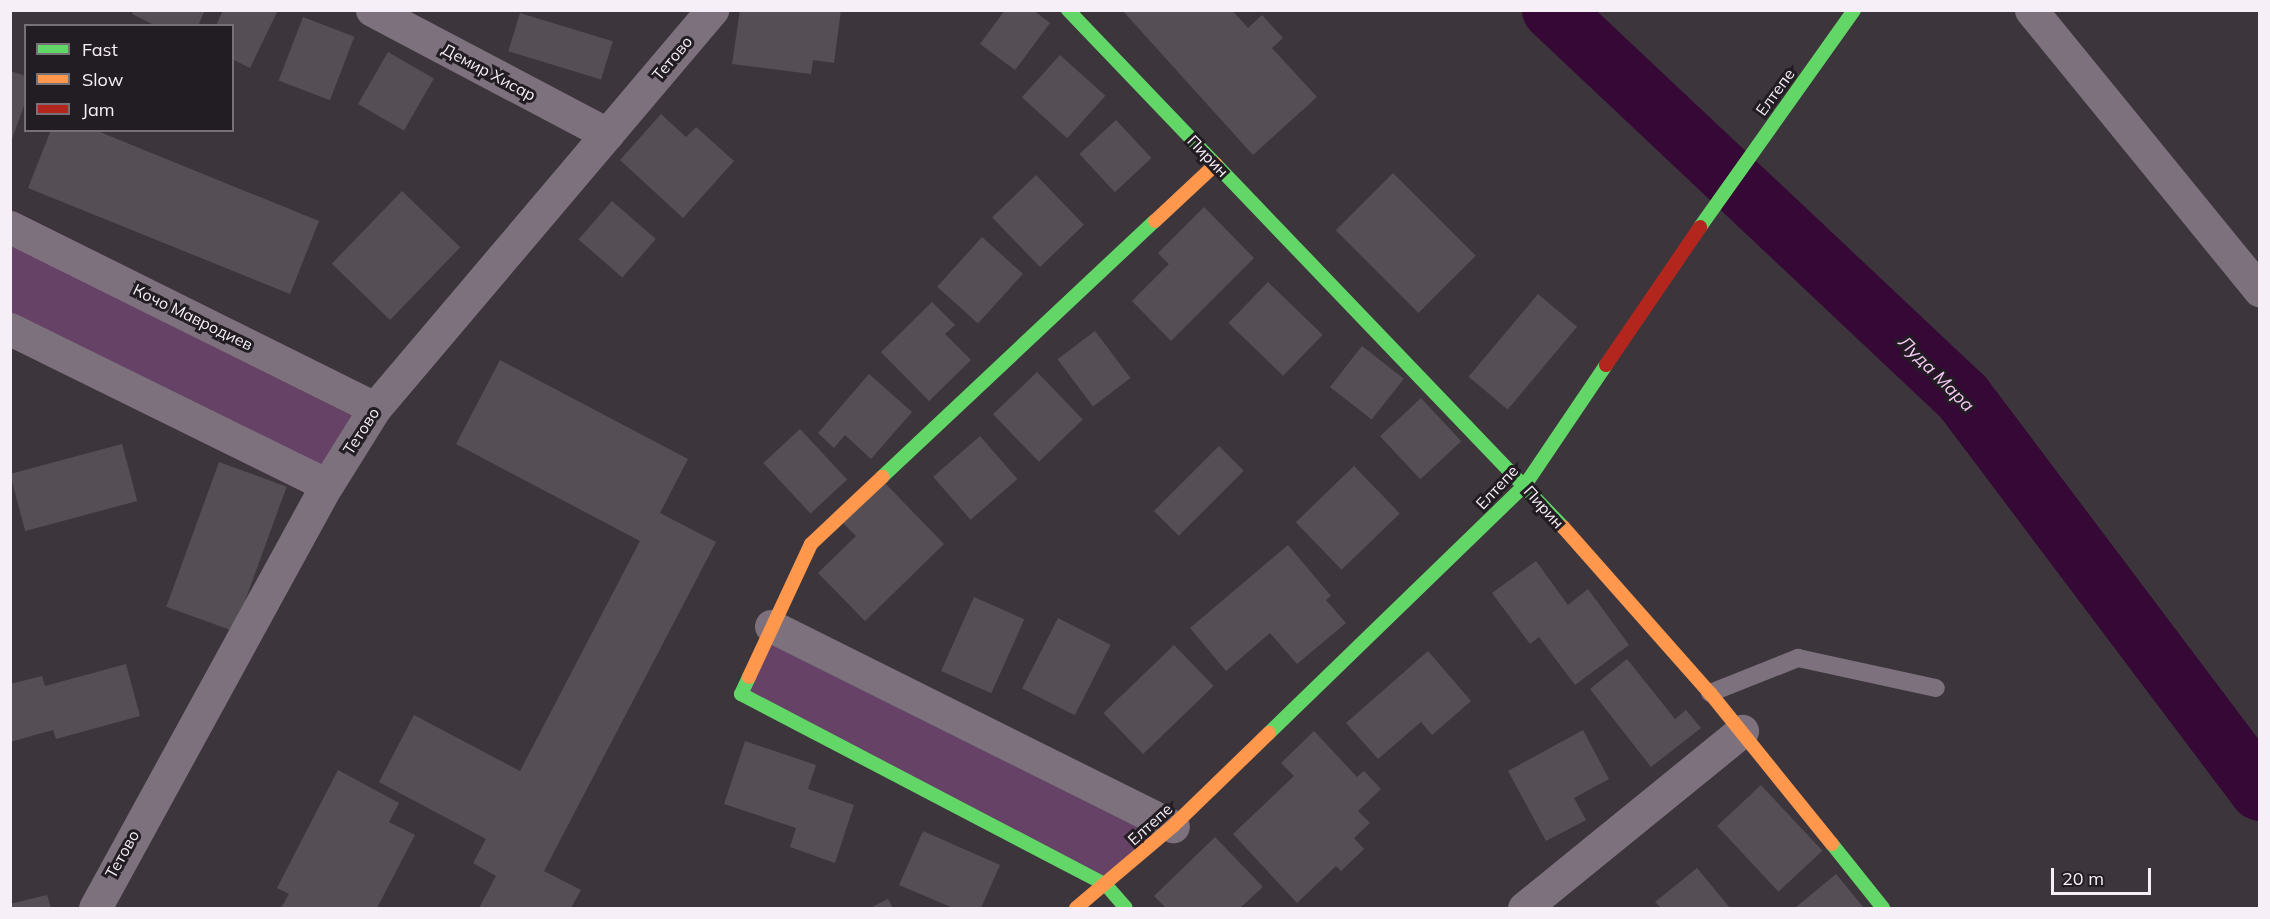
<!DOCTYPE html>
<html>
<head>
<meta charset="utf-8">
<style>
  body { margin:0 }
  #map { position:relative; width:2270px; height:919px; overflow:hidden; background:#3c363c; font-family:Mulish,sans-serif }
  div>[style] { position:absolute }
  .green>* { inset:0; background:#664366 }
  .river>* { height:60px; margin:-30px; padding:0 30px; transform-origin:30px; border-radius:30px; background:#350835 }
  .building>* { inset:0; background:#554f55; transform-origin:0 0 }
  .lane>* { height:18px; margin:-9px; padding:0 9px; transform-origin:9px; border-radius:9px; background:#7d717d }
  .street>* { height:33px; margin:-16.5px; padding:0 16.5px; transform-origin:16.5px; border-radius:16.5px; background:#7d717d }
  .fast>* { height:14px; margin:-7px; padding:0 7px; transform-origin:7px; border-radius:7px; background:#63d668 }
  .slow>* { height:14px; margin:-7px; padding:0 7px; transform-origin:7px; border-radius:7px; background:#ff974d }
  .jam>* { height:14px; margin:-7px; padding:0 7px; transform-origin:7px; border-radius:7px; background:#b3261e }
  span { translate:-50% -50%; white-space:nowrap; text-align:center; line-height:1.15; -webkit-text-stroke:6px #221d22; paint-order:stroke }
  .street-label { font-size:16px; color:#f7eff7 }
  .water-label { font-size:18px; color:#f8caf6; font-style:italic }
  .frame { position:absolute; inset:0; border:12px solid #f7eff7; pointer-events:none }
  .legend { position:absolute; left:24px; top:24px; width:210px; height:108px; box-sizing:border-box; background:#221d22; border:2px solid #777177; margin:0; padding:8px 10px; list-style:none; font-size:18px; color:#f7eff7 }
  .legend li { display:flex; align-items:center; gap:12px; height:30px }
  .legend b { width:30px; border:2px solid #777177 }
  .scale { position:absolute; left:2051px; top:868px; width:100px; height:27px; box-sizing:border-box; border:3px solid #f7eff7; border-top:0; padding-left:8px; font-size:18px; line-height:21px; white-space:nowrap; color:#f7eff7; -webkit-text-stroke:4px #221d22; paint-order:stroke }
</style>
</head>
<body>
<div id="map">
  <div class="green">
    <i style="clip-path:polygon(10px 227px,375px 408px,327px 485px,11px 329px)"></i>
    <i style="clip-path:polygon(771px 626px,1173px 826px,1106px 885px,741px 694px)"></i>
  </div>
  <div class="river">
    <i style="left:1552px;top:10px;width:565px;rotate:43.28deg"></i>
    <i style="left:1963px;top:397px;width:493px;rotate:53deg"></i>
  </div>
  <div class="building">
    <i style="clip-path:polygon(134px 10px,205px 10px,198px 26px,156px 26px,132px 14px)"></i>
    <i style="clip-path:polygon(223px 10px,278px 10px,250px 68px,232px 59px,232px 26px,216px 26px)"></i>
    <i style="clip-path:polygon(740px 10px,841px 10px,834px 63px,813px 60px,811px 74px,732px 64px)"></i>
    <i style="clip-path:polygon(1005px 10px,1033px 10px,1050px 23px,1015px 70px,980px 44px)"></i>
    <i style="clip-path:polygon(1122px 10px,1232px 10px,1248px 28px,1262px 15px,1283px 38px,1272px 48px,1317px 97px,1253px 155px)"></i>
    <i style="left:520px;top:13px;width:97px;height:40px;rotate:17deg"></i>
    <i style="left:303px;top:17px;width:55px;height:68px;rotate:21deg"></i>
    <i style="left:388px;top:52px;width:53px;height:60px;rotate:30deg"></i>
    <i style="left:1060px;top:55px;width:61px;height:57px;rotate:42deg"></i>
    <i style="clip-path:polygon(10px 71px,26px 76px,26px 100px,11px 142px)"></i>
    <i style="clip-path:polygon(661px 114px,686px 137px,696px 127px,734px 161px,683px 218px,620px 160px)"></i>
    <i style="left:1116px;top:120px;width:52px;height:50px;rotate:47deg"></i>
    <i style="clip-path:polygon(51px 130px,95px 130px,319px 221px,290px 294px,28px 188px)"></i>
    <i style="left:1393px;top:173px;width:117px;height:81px;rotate:45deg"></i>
    <i style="left:1036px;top:175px;width:69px;height:61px;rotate:46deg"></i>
    <i style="left:402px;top:191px;width:81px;height:101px;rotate:44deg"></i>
    <i style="left:612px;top:201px;width:58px;height:51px;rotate:41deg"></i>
    <i style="clip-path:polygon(1204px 207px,1254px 258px,1171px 341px,1132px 301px,1169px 264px,1158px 253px)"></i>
    <i style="left:982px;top:237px;width:55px;height:67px;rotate:42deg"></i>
    <i style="left:1268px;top:282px;width:76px;height:57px;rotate:44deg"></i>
    <i style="left:1538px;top:294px;width:51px;height:108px;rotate:40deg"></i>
    <i style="clip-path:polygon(932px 302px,955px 325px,945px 334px,971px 360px,929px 401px,881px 352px)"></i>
    <i style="left:1095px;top:331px;width:59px;height:47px;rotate:53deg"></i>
    <i style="left:1362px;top:346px;width:53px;height:52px;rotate:38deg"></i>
    <i style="clip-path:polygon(500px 360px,688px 459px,660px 513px,716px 542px,544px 871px,581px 890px,571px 908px,479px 908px,496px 876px,473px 863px,486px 839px,379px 782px,414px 715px,520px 771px,640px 541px,456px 444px)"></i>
    <i style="left:1037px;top:372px;width:66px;height:61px;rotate:46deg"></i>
    <i style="clip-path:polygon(869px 374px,912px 412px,871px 459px,845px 435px,834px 448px,818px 433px)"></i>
    <i style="left:1421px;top:398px;width:59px;height:56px;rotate:47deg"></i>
    <i style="left:800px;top:429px;width:69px;height:50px;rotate:47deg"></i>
    <i style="left:980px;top:436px;width:57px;height:62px;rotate:49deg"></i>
    <i style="left:122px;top:444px;width:59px;height:116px;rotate:75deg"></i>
    <i style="left:1219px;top:446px;width:35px;height:92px;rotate:45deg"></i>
    <i style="left:219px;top:462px;width:72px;height:154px;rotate:20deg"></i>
    <i style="left:1354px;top:466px;width:66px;height:81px;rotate:46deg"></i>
    <i style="clip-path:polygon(882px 480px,944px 544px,865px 621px,818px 573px,856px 536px,841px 521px)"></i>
    <i style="clip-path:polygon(1288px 545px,1331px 596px,1326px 600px,1346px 623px,1297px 664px,1270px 633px,1226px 671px,1190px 628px)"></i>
    <i style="clip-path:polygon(1536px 561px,1568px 605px,1588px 589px,1629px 645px,1575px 685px,1539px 637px,1530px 644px,1492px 593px)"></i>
    <i style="left:974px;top:597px;width:55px;height:81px;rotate:24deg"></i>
    <i style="left:1058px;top:618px;width:59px;height:79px;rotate:27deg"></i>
    <i style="left:1174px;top:645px;width:57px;height:98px;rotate:46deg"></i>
    <i style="clip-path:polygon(1428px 651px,1471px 701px,1432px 735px,1421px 722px,1378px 759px,1346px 723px)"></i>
    <i style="clip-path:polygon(1627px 659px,1675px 719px,1686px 710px,1701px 728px,1651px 767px,1590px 689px)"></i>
    <i style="clip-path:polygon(126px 664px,140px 716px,56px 739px,53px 730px,10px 742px,10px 684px,42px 676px,45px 686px)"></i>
    <i style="clip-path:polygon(1583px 730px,1609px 779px,1574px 798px,1586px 820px,1546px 841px,1508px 771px)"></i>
    <i style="clip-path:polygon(1314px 731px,1357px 777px,1364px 771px,1381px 789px,1358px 811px,1370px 823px,1354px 838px,1364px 849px,1341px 871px,1336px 866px,1297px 903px,1233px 834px,1294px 776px,1281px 763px)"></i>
    <i style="clip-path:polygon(745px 741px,816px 765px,808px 789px,854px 805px,835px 863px,790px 847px,796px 828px,724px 804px)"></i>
    <i style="clip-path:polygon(338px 770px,399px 803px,389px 822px,415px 835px,377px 908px,281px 908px,289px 894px,277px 888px)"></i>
    <i style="left:1761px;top:785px;width:90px;height:60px;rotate:47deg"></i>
    <i style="clip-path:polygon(923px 831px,1000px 865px,981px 908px,953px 908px,899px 885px)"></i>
    <i style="clip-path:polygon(1215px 837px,1263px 887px,1240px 908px,1166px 908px,1154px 896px)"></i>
    <i style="clip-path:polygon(1697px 868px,1730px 908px,1661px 908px,1655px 902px)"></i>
    <i style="clip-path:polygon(1836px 874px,1864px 908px,1795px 908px)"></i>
    <i style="clip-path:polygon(47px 895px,51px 908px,10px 908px,10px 904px)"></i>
    <i style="clip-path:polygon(888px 899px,893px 908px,870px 908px)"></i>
  </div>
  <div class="lane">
    <i style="left:1710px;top:693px;width:95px;rotate:-21.7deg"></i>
    <i style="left:1798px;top:658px;width:141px;rotate:12.3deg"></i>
  </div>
  <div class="street">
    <i style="left:372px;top:10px;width:266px;rotate:27.8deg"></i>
    <i style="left:2031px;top:10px;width:362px;rotate:50.8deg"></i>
    <i style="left:10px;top:227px;width:407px;rotate:26.4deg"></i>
    <i style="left:10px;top:329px;width:353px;rotate:26.2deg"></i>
    <i style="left:771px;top:626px;width:449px;rotate:26.5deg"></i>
    <i style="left:95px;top:908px;width:482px;rotate:-61.3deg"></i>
    <i style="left:327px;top:485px;width:91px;rotate:-58.1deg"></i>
    <i style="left:375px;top:408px;width:522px;rotate:-49.74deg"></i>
    <i style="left:1524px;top:908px;width:281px;rotate:-39.1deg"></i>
  </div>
  <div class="fast">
    <i style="left:1068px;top:10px;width:716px;rotate:46.25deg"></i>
    <i style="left:1700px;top:227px;width:266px;rotate:-54.6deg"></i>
    <i style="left:882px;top:477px;width:374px;rotate:-43.2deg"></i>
    <i style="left:749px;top:677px;width:19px;rotate:115deg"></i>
    <i style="left:741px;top:694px;width:412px;rotate:27.6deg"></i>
    <i style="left:1106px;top:885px;width:30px;rotate:49deg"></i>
    <i style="left:1269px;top:733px;width:356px;rotate:-44.1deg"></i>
    <i style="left:1525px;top:485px;width:145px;rotate:-56deg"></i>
    <i style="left:1832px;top:844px;width:82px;rotate:51.4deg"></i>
  </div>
  <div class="slow">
    <i style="left:1155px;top:221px;width:83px;rotate:-43.1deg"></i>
    <i style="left:1563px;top:527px;width:222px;rotate:48.5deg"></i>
    <i style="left:1710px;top:693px;width:194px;rotate:51.1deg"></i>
    <i style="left:749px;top:677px;width:147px;rotate:-65deg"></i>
    <i style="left:811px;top:544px;width:98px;rotate:-43.3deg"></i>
    <i style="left:1076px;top:908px;width:127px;rotate:-40.2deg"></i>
    <i style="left:1173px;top:826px;width:134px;rotate:-44.1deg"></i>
  </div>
  <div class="jam">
    <i style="left:1606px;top:365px;width:167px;rotate:-55.7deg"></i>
  </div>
  <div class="street-label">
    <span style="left:672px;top:58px;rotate:-50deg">Тетово</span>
    <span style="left:489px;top:72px;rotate:28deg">Демир Хисар</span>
    <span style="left:1775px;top:92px;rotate:-54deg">Елтепе</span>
    <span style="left:1208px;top:156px;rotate:46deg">Пирин</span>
    <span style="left:193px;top:317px;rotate:26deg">Кочо Мавродиев</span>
    <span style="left:361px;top:431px;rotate:-57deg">Тетово</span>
    <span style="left:1497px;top:487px;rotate:-47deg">Елтепе</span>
    <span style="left:1544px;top:507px;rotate:48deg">Пирин</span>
    <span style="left:1150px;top:824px;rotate:-42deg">Елтепе</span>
    <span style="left:122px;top:854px;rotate:-61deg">Тетово</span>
  </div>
  <div class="water-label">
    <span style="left:1936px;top:374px;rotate:45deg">Луда Мара</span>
  </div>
  <div class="frame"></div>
  <ul class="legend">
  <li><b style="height:8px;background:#63d668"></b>Fast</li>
  <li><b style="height:8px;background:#ff974d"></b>Slow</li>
  <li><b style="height:8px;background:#b3261e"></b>Jam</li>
  </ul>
  <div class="scale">20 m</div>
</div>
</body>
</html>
